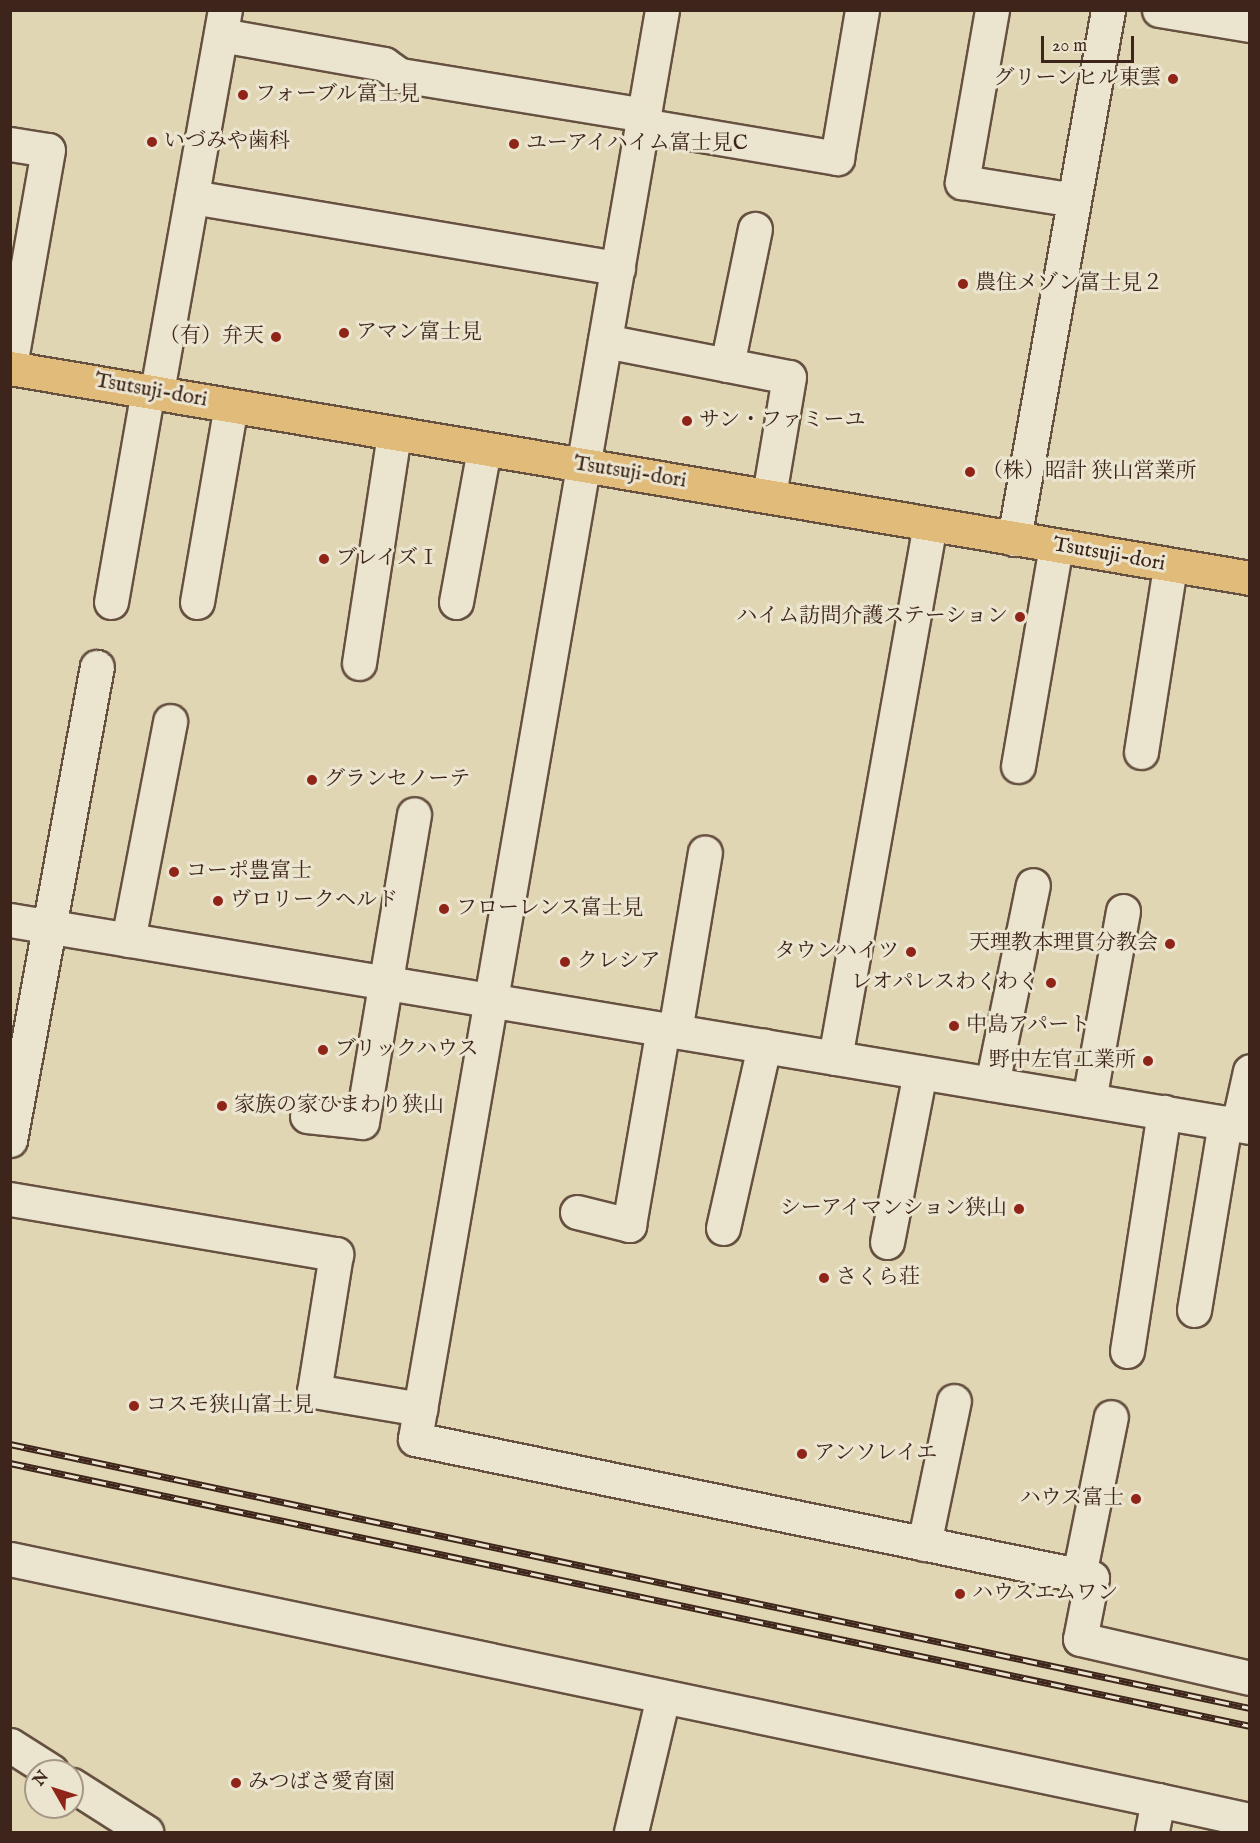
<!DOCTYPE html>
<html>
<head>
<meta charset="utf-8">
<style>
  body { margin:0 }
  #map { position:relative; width:1260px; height:1843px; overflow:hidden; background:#e0d6b4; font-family:"IM FELL English","Noto Serif JP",serif }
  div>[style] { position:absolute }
  .roads { filter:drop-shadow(2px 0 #665141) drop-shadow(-2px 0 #665141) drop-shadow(0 2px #665141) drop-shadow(0 -2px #665141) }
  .minor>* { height:33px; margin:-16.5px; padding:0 16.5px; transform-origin:16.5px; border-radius:16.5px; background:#ebe4ce }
  .major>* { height:33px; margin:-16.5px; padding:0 16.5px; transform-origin:16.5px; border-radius:16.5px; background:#e0bb7a }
  .rail>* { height:7px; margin-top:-3.5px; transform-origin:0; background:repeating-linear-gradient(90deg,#ebe4ce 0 14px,#3e251b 0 28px); box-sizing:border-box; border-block:2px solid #3e251b }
  .dots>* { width:16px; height:16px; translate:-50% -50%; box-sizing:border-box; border:3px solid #ebe4ce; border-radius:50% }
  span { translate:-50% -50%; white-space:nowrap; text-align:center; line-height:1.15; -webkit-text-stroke:6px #ebe4ce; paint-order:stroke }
  .poi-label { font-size:21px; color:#3e251b }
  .right { translate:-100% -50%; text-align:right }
  .left { translate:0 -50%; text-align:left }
  .street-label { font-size:21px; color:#3e251b }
  .frame { position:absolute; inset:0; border:12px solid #3e251b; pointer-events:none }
  .north { position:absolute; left:24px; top:1759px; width:60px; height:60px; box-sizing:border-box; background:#ebe4ce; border:2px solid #a69886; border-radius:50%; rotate:309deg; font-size:16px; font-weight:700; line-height:24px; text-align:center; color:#3e251b }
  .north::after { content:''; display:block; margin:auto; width:21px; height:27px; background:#8f2418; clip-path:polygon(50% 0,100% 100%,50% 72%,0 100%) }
  .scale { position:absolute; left:1041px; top:36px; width:93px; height:27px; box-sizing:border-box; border:3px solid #3e251b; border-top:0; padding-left:8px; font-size:18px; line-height:21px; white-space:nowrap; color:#3e251b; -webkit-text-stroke:4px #ebe4ce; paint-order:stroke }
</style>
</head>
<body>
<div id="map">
  <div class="roads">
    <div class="minor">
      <i style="left:662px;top:10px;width:1450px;rotate:99.81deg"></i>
      <i style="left:415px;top:1439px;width:691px;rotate:11.6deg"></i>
      <i style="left:1092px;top:1578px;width:62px;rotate:101.1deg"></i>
      <i style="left:1080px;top:1639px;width:174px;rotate:12.9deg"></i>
      <i style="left:992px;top:10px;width:175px;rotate:99.9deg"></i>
      <i style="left:962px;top:182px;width:113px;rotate:9.1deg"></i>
      <i style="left:1159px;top:10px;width:92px;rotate:9.4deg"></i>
      <i style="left:221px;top:35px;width:166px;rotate:10.1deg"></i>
      <i style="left:384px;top:64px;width:19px;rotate:35deg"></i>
      <i style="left:400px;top:75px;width:247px;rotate:9.3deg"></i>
      <i style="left:642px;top:125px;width:198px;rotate:9.6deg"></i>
      <i style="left:837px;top:158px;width:150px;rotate:-80.4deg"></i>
      <i style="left:10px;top:144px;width:38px;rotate:9deg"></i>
      <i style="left:48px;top:150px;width:218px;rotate:100deg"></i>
      <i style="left:192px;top:197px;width:432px;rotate:9.5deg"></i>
      <i style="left:605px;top:341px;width:187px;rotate:11.1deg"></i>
      <i style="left:789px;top:377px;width:120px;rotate:99.6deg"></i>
      <i style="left:727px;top:365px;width:139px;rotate:-78.4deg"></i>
      <i style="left:157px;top:391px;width:387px;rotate:-79.9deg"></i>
      <i style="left:1014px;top:539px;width:537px;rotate:-79.92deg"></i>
      <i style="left:111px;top:602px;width:216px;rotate:-80.1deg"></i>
      <i style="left:197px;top:602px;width:199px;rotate:-80.2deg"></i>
      <i style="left:456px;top:602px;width:155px;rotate:-79.6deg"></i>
      <i style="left:359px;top:663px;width:232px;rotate:-81.3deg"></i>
      <i style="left:1141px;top:752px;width:188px;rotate:-81.1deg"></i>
      <i style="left:1018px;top:766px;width:223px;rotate:-80.2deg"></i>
      <i style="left:10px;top:920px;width:1257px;rotate:9.48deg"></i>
      <i style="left:128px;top:940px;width:223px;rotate:-79.1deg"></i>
      <i style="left:675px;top:1031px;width:181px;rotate:-80.5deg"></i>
      <i style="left:835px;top:1058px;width:542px;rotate:-79.91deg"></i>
      <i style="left:992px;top:1084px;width:203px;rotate:-78.4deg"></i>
      <i style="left:1089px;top:1100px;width:192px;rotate:-79.8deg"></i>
      <i style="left:307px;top:1116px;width:55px;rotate:6.2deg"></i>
      <i style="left:362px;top:1122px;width:312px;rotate:-80.4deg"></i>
      <i style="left:1238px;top:1125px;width:55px;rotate:-77.5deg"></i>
      <i style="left:10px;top:1140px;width:481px;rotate:-79.6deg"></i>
      <i style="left:10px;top:1199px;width:331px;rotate:9.6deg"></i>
      <i style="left:336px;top:1254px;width:139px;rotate:99.1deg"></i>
      <i style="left:314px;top:1391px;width:108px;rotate:9.6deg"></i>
      <i style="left:577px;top:1212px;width:54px;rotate:14deg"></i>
      <i style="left:629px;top:1225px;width:199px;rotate:-80.2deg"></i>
      <i style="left:723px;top:1228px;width:187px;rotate:-77.3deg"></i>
      <i style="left:887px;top:1242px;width:173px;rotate:-79deg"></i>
      <i style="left:1194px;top:1310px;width:190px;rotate:-80.6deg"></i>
      <i style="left:1127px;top:1351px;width:242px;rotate:-81.2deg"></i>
      <i style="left:924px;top:1544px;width:146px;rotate:-78.2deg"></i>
      <i style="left:10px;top:1559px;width:1173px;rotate:11.86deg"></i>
      <i style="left:1158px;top:1800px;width:33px;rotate:101deg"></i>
      <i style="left:1079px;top:1575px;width:161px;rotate:-78.6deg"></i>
      <i style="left:10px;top:1745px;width:49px;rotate:32.4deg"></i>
      <i style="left:72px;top:1785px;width:88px;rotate:32.4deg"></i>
      <i style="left:1158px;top:1800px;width:94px;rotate:12.3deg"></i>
      <i style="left:631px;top:1832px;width:139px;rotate:-76.7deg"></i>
    </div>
    <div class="major">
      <i style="left:10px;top:368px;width:1258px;rotate:9.61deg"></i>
    </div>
  </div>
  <div class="rail">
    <i style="left:10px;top:1444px;width:1268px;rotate:12.02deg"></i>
    <i style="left:10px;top:1463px;width:1268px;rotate:11.97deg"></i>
  </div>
  <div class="dots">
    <i style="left:1173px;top:79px;background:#8f2418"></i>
    <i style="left:243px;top:95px;background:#8f2418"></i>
    <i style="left:152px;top:142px;background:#8f2418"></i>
    <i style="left:514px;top:144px;background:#8f2418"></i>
    <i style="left:963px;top:284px;background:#8f2418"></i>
    <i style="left:344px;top:333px;background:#8f2418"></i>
    <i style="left:276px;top:337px;background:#8f2418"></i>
    <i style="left:687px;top:421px;background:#8f2418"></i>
    <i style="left:970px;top:472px;background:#8f2418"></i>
    <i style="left:324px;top:559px;background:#8f2418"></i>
    <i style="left:1020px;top:617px;background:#8f2418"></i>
    <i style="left:312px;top:780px;background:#8f2418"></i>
    <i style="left:174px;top:872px;background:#8f2418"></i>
    <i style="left:218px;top:901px;background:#8f2418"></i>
    <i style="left:444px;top:909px;background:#8f2418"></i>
    <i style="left:1170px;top:944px;background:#8f2418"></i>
    <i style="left:911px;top:952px;background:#8f2418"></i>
    <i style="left:565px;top:962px;background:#8f2418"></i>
    <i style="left:1051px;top:983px;background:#8f2418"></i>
    <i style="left:954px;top:1026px;background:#8f2418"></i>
    <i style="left:323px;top:1050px;background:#8f2418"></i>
    <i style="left:1148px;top:1061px;background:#8f2418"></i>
    <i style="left:222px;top:1106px;background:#8f2418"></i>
    <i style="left:1019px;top:1209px;background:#8f2418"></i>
    <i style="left:824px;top:1278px;background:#8f2418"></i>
    <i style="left:134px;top:1406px;background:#8f2418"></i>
    <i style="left:802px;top:1454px;background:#8f2418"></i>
    <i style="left:1136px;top:1499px;background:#8f2418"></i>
    <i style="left:960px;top:1594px;background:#8f2418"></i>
    <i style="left:236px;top:1783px;background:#8f2418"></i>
  </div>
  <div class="poi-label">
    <span class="right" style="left:1161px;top:79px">グリーンヒル東雲</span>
    <span class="left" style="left:255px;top:95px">フォーブル富士見</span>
    <span class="left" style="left:164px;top:142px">いづみや歯科</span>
    <span class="left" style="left:526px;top:144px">ユーアイハイム富士見C</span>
    <span class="left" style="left:975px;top:284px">農住メゾン富士見２</span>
    <span class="left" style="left:356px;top:333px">アマン富士見</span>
    <span class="right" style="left:264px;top:337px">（有）弁天</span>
    <span class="left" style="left:699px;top:421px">サン・ファミーユ</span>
    <span class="left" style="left:982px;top:472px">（株）昭計 狭山営業所</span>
    <span class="left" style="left:336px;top:559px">ブレイズⅠ</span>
    <span class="right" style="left:1008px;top:617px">ハイム訪問介護ステーション</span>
    <span class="left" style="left:324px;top:780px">グランセノーテ</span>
    <span class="left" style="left:186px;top:872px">コーポ豊富士</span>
    <span class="left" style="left:230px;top:901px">ヴロリークヘルド</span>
    <span class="left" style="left:456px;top:909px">フローレンス富士見</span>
    <span class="right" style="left:1158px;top:944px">天理教本理貫分教会</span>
    <span class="right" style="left:899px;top:952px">タウンハイツ</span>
    <span class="left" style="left:577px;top:962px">クレシア</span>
    <span class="right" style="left:1039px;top:983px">レオパレスわくわく</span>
    <span class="left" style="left:966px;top:1026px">中島アパート</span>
    <span class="left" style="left:335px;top:1050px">ブリックハウス</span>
    <span class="right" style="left:1136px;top:1061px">野中左官工業所</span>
    <span class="left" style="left:234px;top:1106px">家族の家ひまわり狭山</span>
    <span class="right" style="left:1007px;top:1209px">シーアイマンション狭山</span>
    <span class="left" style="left:836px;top:1278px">さくら荘</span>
    <span class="left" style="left:146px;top:1406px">コスモ狭山富士見</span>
    <span class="left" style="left:814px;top:1454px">アンソレイエ</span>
    <span class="right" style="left:1124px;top:1499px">ハウス富士</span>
    <span class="left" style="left:972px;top:1594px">ハウスエムワン</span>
    <span class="left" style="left:248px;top:1783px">みつばさ愛育園</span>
  </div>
  <div class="street-label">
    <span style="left:151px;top:391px;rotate:10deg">Tsutsuji-dori</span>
    <span style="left:630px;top:473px;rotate:9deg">Tsutsuji-dori</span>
    <span style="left:1109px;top:555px;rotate:10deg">Tsutsuji-dori</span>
  </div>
  <div class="frame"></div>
  <div class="north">N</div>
  <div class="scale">20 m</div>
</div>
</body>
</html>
